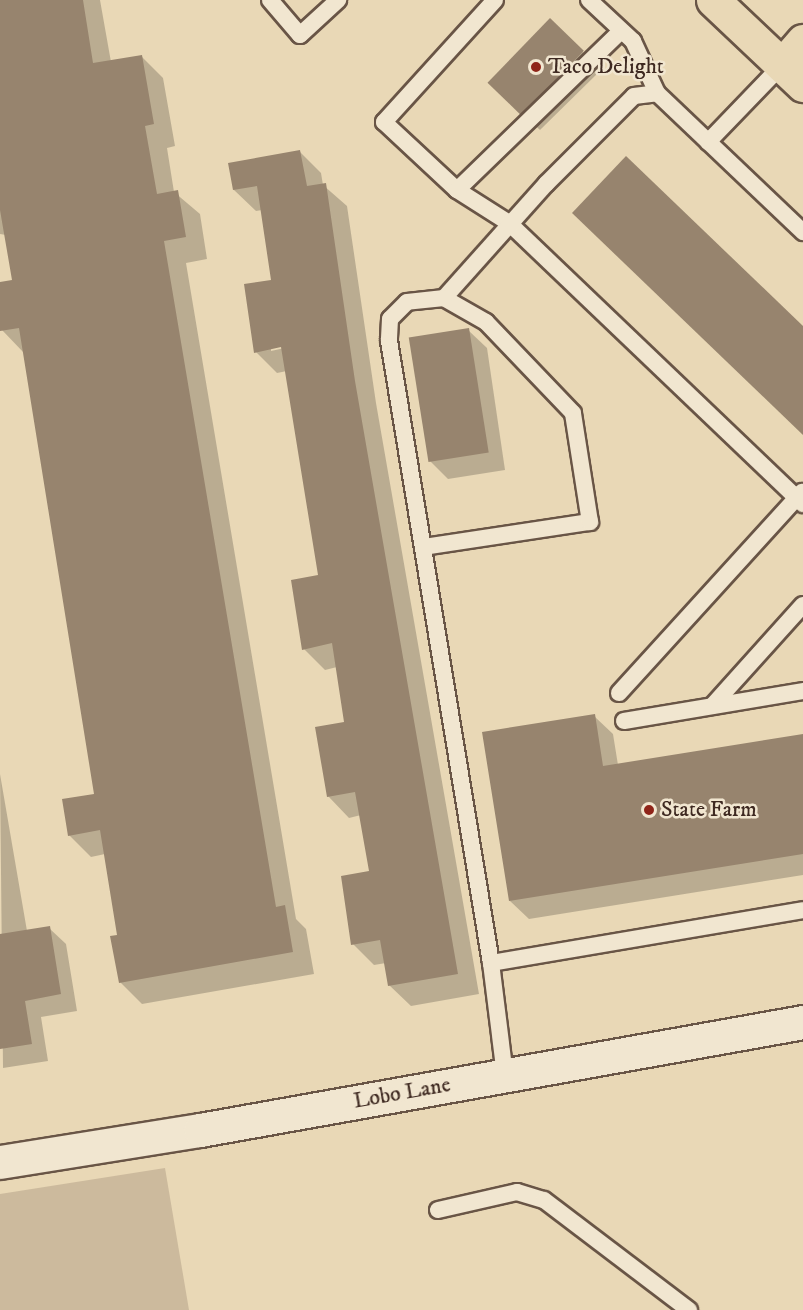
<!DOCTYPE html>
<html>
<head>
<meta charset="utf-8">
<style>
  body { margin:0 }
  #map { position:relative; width:803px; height:1310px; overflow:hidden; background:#e9d8b6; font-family:"IM FELL DW Pica",serif }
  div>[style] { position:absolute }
  .green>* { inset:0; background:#ccba9d }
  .shadow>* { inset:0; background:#0003 }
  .building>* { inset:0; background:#97846e; transform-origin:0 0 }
  .roads { filter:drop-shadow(2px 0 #695546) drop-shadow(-2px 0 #695546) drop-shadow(0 2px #695546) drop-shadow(0 -2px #695546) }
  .service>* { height:16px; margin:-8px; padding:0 8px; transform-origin:8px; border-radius:8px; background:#f1e6d0 }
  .tertiary>* { height:33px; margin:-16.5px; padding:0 16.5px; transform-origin:16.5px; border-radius:16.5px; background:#f1e6d0 }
  .primary>* { height:33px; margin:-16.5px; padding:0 16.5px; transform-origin:16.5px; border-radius:16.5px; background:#e9d8b6 }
  .dots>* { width:16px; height:16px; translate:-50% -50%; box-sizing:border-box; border:3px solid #f1e6d0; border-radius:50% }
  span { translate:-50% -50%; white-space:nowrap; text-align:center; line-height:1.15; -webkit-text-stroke:5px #f1e6d0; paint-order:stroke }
  .poi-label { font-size:22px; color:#3e2921 }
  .left { translate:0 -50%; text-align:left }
  .street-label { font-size:22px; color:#3e2921 }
</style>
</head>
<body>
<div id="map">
  <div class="green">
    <i style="clip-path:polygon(165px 1168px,189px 1310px,0 1310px,0 1194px)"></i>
  </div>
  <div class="shadow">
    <i style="clip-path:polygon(0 0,100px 0,111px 62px,141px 56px,163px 78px,175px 146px,167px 148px,174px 192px,200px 214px,207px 259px,186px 263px,296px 919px,306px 929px,314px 974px,142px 1004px,120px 982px,118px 936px,105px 854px,91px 857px,69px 835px,96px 796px,24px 353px,2px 330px,0 320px,0 283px,13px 281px,6px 235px,0 234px)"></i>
    <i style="clip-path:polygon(550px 20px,601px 70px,540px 130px,508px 101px)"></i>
    <i style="clip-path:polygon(evenodd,300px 152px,321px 173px,323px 185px,347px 206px,376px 403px,479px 994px,411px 1006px,389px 985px,386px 963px,374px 965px,353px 944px,371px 872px,361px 815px,349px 818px,328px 796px,346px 723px,337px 667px,325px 670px,304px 649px,320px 576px,287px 371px,277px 373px,256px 352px,273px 281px,262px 210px,256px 211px,234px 190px,230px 164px,300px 152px,288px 344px,289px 347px,271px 351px,271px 348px,288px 344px)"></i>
    <i style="clip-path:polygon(468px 330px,487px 348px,505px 470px,448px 479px,430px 461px)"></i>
    <i style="clip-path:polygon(594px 716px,613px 734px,618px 765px,803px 735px,803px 875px,529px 919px,510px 901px)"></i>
    <i style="clip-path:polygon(0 774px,27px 931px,49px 928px,66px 944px,77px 1011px,41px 1017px,48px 1061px,3px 1068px)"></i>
  </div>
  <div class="building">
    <i style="clip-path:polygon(0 0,83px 0,93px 63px,142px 55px,154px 124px,145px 126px,157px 194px,178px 190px,186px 237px,164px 241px,276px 907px,285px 905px,293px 952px,119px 983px,110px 936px,117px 935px,100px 830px,68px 836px,62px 799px,94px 794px,19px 328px,0 331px,0 282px,12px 280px,0 210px)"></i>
    <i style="left:550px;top:18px;width:47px;height:90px;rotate:44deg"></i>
    <i style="clip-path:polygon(300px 150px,307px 186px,326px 183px,355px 381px,458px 974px,388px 986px,380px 940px,351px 945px,341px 876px,369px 871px,355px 792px,327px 797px,315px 727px,344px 722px,332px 643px,302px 650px,291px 580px,318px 575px,281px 347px,254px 353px,244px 284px,271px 280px,257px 186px,233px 190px,228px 163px)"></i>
    <i style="clip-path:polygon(626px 156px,803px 326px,803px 435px,572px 213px)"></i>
    <i style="left:469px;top:328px;width:126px;height:61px;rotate:81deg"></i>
    <i style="clip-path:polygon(595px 714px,603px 766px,803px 734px,803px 854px,509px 901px,482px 732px)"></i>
    <i style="clip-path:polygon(50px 926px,61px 994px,25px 1001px,32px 1044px,0 1049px,0 934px)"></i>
  </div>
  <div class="roads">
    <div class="service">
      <i style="left:270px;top:0;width:46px;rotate:49.4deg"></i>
      <i style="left:300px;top:35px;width:52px;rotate:-42.6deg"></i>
      <i style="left:495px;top:0;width:165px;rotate:132.3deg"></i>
      <i style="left:384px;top:122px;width:100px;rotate:43deg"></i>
      <i style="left:457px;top:190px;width:62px;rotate:32.4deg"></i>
      <i style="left:509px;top:223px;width:407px;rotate:43.7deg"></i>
      <i style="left:589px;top:0;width:60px;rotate:43deg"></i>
      <i style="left:633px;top:41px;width:57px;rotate:65.2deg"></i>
      <i style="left:657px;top:93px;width:202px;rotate:43.6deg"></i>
      <i style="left:708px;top:142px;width:107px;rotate:-46.1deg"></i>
      <i style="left:457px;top:190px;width:228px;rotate:-44.1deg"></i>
      <i style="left:444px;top:298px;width:153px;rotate:-48.2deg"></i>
      <i style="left:546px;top:184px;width:124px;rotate:-45deg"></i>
      <i style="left:634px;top:96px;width:23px;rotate:-7deg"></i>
      <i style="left:424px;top:547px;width:168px;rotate:-8.6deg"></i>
      <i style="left:590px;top:522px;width:110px;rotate:-98.9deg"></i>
      <i style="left:573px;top:413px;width:126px;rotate:-133.7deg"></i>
      <i style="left:486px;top:322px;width:48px;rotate:-150.3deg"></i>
      <i style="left:444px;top:298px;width:37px;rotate:174deg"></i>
      <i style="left:407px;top:302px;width:24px;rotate:135deg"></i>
      <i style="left:390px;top:319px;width:22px;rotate:93deg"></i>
      <i style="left:389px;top:341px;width:630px;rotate:80.69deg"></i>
      <i style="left:491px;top:963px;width:113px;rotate:82.9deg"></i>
      <i style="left:619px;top:693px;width:272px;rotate:-47.7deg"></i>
      <i style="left:712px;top:706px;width:136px;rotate:-48deg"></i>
      <i style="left:624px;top:721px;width:181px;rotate:-9.5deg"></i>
      <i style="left:491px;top:963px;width:316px;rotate:-9.6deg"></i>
      <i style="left:438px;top:1210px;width:81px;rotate:-12.8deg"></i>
      <i style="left:517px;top:1192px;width:28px;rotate:17deg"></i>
      <i style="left:544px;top:1200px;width:182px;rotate:37.2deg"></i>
    </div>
    <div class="tertiary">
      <i style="left:0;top:1162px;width:203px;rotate:-9.1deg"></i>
      <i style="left:200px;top:1130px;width:613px;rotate:-10.15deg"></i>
    </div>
    <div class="primary">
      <i style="left:713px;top:0;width:124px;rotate:43.4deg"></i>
      <i style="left:782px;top:65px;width:32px;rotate:-49deg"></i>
    </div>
  </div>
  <div class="dots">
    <i style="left:536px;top:67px;background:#8f2418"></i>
    <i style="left:649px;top:810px;background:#8f2418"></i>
  </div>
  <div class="poi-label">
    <span class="left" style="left:548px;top:67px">Taco Delight</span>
    <span class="left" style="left:661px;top:810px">State Farm</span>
  </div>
  <div class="street-label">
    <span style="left:402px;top:1093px;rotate:-10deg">Lobo Lane</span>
  </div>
</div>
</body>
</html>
